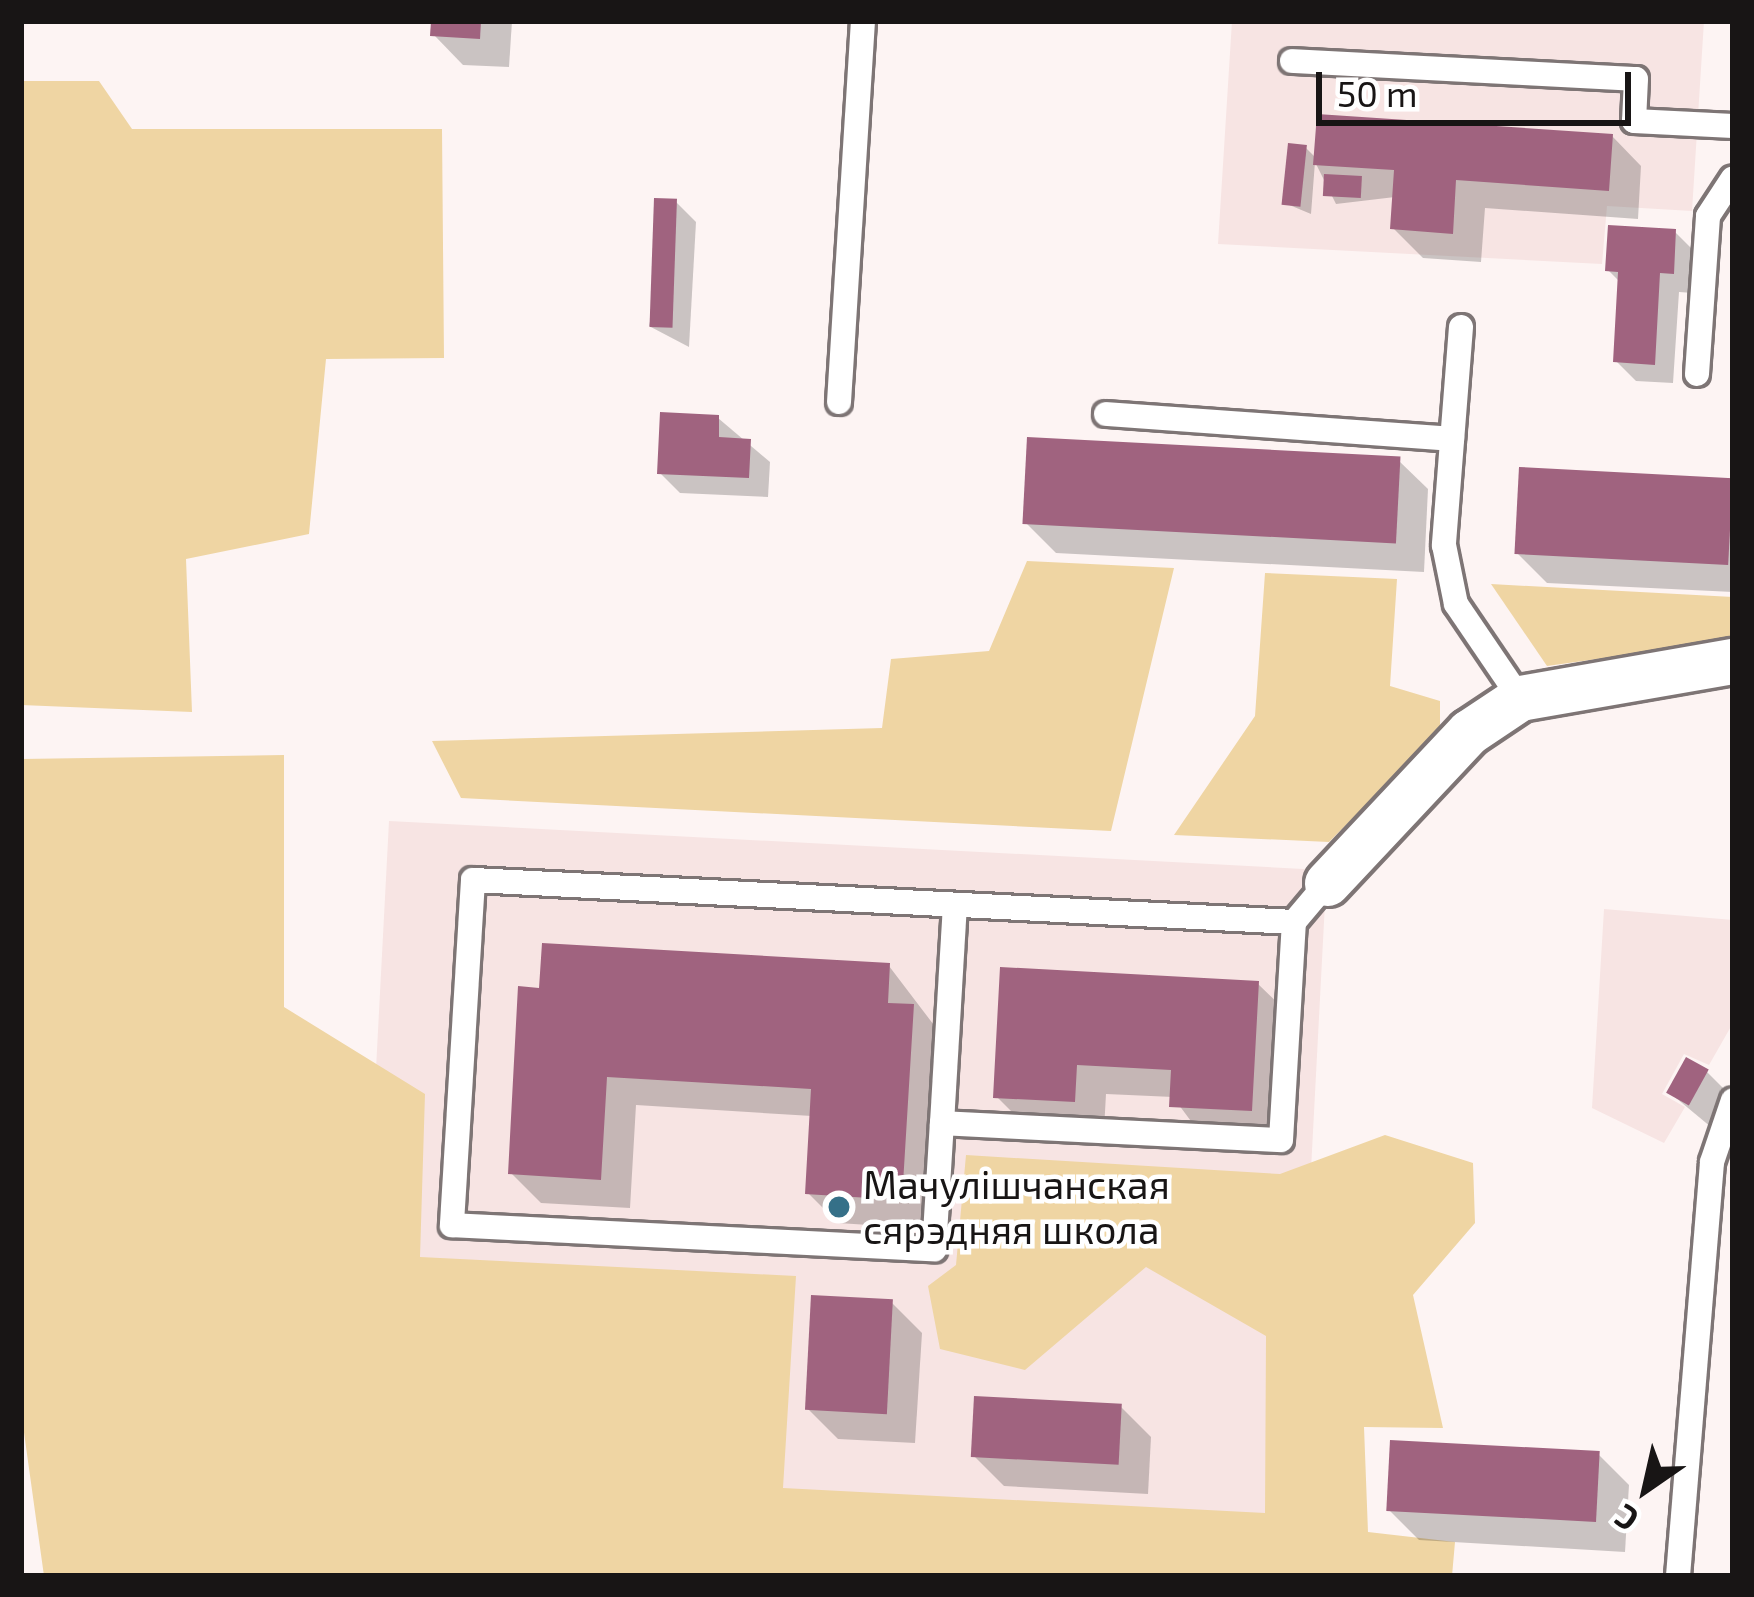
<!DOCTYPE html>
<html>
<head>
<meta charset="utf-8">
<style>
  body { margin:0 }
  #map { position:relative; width:1754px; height:1597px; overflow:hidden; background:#fdf4f3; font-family:"Exo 2",sans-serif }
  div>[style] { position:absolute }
  .built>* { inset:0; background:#f7e4e3; transform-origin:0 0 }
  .green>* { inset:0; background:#efd5a3 }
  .shadow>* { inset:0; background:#0003 }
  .building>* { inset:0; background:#a0637f; transform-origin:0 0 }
  .roads { filter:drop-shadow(3px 0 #7e7575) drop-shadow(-3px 0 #7e7575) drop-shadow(0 3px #7e7575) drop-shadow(0 -3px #7e7575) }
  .service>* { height:24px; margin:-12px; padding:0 12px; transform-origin:12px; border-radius:12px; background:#fff }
  .minor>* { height:45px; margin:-22.5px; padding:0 22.5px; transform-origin:22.5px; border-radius:22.5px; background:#fff }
  .dots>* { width:33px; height:33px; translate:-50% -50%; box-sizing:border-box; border:6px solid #fff; border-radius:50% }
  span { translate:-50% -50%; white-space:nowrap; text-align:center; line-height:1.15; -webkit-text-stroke:9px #fff; paint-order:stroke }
  .poi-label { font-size:39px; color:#181515 }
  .left { translate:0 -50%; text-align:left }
  .frame { position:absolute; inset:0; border:24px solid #181515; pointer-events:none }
  .north { position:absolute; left:1586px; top:1429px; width:120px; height:120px; -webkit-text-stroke:9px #fff; paint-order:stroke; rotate:214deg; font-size:33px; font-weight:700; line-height:48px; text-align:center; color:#181515 }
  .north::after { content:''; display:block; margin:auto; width:42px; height:54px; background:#181515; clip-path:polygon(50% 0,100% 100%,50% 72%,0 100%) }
  .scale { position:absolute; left:1316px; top:72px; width:315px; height:54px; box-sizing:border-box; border:6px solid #181515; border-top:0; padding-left:15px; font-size:36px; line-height:42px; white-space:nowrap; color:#181515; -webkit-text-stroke:9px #fff; paint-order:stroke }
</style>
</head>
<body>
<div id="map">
  <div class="built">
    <i style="clip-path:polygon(1232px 21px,1704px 21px,1692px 211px,1607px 206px,1602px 264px,1218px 244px)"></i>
    <i style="left:389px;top:821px;width:939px;height:720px;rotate:3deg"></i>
    <i style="clip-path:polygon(1604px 909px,1733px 920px,1733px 1023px,1709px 1065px,1684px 1054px,1662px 1094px,1685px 1107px,1664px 1143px,1592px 1108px)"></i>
  </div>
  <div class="green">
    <i style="clip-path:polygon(21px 81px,99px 81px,132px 129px,442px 129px,444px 358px,326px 359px,309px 534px,186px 559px,192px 712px,21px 705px)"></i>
    <i style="clip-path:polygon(1027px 561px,1174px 568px,1111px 831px,461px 798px,432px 741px,882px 728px,891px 659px,989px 651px)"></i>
    <i style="clip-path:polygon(1265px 573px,1397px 579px,1390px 686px,1440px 701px,1440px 731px,1329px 842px,1174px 835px,1255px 716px)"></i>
    <i style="clip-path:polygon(1491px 584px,1733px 597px,1733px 640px,1547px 666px)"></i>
    <i style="clip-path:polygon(284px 755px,284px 1007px,425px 1094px,420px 1257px,796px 1276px,783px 1488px,1265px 1513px,1266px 1336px,1146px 1267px,1025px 1370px,940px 1349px,928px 1286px,956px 1265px,966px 1155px,1280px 1174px,1385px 1135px,1473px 1163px,1475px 1223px,1413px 1295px,1443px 1428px,1364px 1427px,1368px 1532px,1455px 1542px,1452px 1576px,44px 1576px,21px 1411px,21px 759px)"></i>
  </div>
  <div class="shadow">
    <i style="clip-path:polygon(434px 21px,512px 21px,509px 67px,463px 65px,434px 35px)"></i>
    <i style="clip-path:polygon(1612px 136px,1641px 166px,1638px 219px,1485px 208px,1481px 262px,1423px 258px,1393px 228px,1395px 197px,1336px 204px,1315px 162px,1311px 214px,1287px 204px,1306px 148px,1317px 159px)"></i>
    <i style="clip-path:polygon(676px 202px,696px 222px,689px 347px,649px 326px)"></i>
    <i style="clip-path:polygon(1675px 232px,1695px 252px,1693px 293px,1679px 292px,1673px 383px,1636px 381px,1616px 361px,1620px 282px,1608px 270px)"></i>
    <i style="clip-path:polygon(718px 418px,770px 462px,768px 497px,680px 493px,660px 473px)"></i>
    <i style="clip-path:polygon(1398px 460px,1428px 489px,1424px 572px,1056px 553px,1026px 523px)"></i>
    <i style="clip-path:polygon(1733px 481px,1733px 592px,1547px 583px,1517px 553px)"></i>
    <i style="clip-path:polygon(889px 966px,943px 1037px,931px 1229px,838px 1223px,808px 1193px,812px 1116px,636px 1105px,630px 1208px,541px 1203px,511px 1173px,521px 990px)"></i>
    <i style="clip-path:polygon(1258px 984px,1288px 1013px,1281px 1140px,1202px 1136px,1173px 1097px,1106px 1094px,1104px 1130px,1026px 1126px,996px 1096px)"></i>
    <i style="clip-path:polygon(1707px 1072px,1733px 1098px,1729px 1142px,1670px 1093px)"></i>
    <i style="clip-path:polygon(892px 1303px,922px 1333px,915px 1443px,838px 1439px,808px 1409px)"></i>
    <i style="clip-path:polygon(1121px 1407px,1151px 1437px,1148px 1494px,1004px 1486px,974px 1456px)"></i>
    <i style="clip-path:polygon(1599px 1455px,1629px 1485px,1625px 1552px,1419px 1540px,1389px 1510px)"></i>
  </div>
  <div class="building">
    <i style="clip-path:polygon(431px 21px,481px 21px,480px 39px,430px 36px)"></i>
    <i style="clip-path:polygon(1317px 114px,1613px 134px,1609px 191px,1456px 180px,1453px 234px,1390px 229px,1394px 170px,1313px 165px)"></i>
    <i style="left:1288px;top:143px;width:19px;height:62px;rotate:6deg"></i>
    <i style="left:1324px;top:174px;width:38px;height:22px;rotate:3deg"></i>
    <i style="left:654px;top:198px;width:23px;height:129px;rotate:2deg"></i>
    <i style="clip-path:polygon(1608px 225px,1676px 229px,1674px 274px,1660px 273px,1655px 365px,1613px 362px,1618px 272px,1605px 271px)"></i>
    <i style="clip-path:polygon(660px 412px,719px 415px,719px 437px,751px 439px,749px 478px,657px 474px)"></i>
    <i style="left:1027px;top:437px;width:374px;height:87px;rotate:3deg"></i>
    <i style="left:1519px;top:467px;width:214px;height:87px;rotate:3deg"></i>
    <i style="clip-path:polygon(542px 943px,890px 963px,888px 1003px,914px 1004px,902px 1200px,805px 1194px,811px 1089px,607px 1077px,601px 1180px,508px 1174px,518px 986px,539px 988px)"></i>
    <i style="clip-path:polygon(1000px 967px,1259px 981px,1252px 1111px,1169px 1107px,1171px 1070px,1077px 1065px,1075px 1102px,993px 1098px)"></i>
    <i style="left:1686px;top:1057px;width:26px;height:41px;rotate:29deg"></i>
    <i style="left:811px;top:1295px;width:82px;height:115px;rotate:3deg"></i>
    <i style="left:974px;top:1396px;width:148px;height:61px;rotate:3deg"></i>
    <i style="left:1390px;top:1440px;width:210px;height:71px;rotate:3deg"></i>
  </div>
  <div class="roads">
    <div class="service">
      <i style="left:1292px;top:61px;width:344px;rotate:3deg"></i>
      <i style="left:1636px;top:79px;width:42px;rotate:92.7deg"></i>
      <i style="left:1634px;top:121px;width:99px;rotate:2.9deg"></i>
      <i style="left:1461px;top:327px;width:219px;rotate:94.5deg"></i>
      <i style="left:1444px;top:545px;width:60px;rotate:78.5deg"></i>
      <i style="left:1456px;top:604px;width:114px;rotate:55.8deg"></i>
      <i style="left:1697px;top:374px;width:158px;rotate:-86deg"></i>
      <i style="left:1708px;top:216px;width:45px;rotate:-56.7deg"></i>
      <i style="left:839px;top:402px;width:382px;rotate:-86.4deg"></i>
      <i style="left:1106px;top:414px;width:347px;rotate:4.1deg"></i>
      <i style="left:1294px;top:922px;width:822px;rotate:-177.07deg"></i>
      <i style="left:473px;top:880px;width:346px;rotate:93.5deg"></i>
      <i style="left:452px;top:1225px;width:483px;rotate:2.9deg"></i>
      <i style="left:934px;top:1249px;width:126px;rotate:-86.4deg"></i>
      <i style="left:942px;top:1123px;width:339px;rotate:2.9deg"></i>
      <i style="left:1281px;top:1140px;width:218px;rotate:-86.6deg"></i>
      <i style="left:1294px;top:922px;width:51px;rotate:-49.8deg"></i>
      <i style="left:942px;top:1123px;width:218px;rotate:-86.6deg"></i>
      <i style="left:1678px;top:1576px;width:415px;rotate:-85.3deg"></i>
      <i style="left:1712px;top:1162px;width:65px;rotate:-71.3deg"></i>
    </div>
    <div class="minor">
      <i style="left:1327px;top:883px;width:207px;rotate:-46.8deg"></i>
      <i style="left:1469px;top:732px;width:61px;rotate:-33.7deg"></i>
      <i style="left:1520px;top:698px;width:216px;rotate:-9.9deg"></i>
    </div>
  </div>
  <div class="dots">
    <i style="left:839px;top:1207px;background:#357088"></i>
  </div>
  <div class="poi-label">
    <span class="left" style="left:863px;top:1207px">Мачулішчанская<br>сярэдняя школа</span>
  </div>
  <div class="frame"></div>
  <div class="north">С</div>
  <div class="scale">50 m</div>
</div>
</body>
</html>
